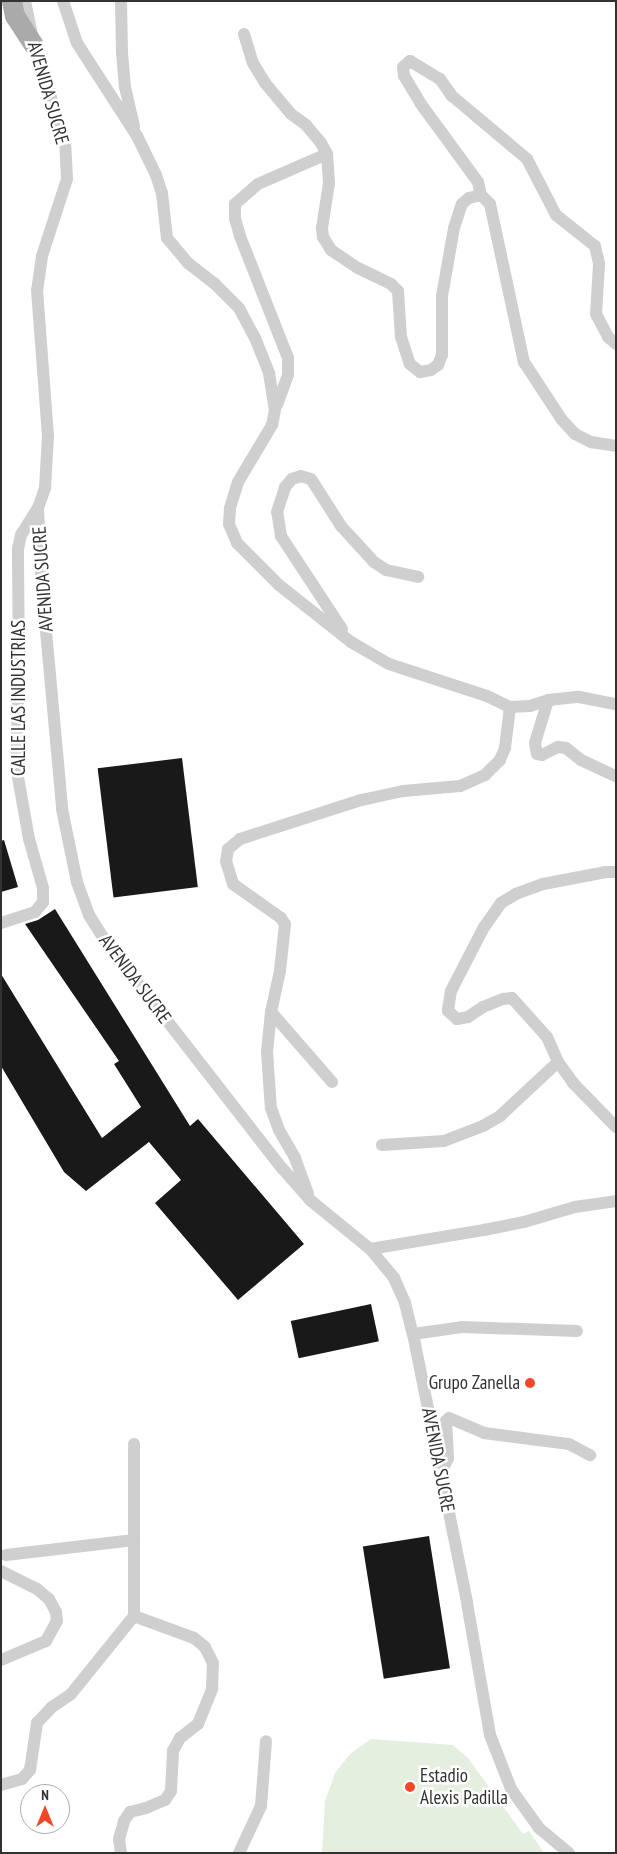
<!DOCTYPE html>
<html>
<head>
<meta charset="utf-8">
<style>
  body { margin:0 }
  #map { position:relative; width:617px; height:1854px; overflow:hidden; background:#fff; font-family:"PT Sans Narrow",sans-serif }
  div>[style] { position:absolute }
  .green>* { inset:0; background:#e5efe0 }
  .building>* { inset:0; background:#191919; transform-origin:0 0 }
  .minor>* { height:12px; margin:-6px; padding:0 6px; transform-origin:6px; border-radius:6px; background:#cfcfcf }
  .primary>* { height:20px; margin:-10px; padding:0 10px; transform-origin:10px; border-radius:10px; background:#aaa }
  .dots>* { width:14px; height:14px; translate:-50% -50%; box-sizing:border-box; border:2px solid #fff; border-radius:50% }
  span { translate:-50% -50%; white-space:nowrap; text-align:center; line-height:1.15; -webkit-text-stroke:5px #fff; paint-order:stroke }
  .street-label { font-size:19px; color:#323232 }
  .poi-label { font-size:19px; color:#323232 }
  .right { translate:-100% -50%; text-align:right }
  .left { translate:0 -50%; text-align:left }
  .frame { position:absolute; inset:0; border:2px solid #323232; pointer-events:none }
  .north { position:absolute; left:20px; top:1784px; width:50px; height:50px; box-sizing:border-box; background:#fff; border:1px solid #adadad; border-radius:50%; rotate:0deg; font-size:14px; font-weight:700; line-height:20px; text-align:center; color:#323232 }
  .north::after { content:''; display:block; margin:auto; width:18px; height:22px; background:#f4472a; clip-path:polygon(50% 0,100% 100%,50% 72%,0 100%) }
</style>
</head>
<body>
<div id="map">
  <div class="green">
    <i style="clip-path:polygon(371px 1739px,453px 1745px,468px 1758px,523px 1834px,529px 1831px,544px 1853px,322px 1853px,325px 1801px,335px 1773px,351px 1753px)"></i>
  </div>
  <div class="building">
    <i style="left:182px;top:758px;width:130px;height:85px;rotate:83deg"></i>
    <i style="clip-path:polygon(4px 840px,18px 887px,1px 892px,1px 841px)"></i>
    <i style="clip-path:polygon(55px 909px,190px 1126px,198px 1119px,304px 1244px,238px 1300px,155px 1203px,181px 1180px,149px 1142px,86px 1191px,64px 1172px,1px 1066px,1px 974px,102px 1138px,141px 1107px,114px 1064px,119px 1061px,25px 924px,38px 920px)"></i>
    <i style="left:371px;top:1304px;width:38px;height:82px;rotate:78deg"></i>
    <i style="left:429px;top:1536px;width:134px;height:67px;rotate:81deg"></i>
  </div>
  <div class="minor">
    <i style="left:25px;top:1px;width:45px;rotate:78.4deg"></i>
    <i style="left:34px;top:45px;width:100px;rotate:71.9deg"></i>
    <i style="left:65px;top:140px;width:39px;rotate:87deg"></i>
    <i style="left:67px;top:179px;width:81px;rotate:108deg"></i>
    <i style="left:42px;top:256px;width:34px;rotate:98deg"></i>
    <i style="left:37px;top:290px;width:146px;rotate:85.7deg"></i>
    <i style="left:48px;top:436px;width:52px;rotate:93.3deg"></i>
    <i style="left:45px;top:488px;width:21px;rotate:109deg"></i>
    <i style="left:38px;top:508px;width:68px;rotate:87.5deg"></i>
    <i style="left:41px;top:576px;width:234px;rotate:84.8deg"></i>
    <i style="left:62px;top:809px;width:75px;rotate:78.4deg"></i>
    <i style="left:77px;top:882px;width:35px;rotate:70deg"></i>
    <i style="left:89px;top:915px;width:31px;rotate:58deg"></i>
    <i style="left:105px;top:941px;width:288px;rotate:52.1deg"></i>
    <i style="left:282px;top:1168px;width:43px;rotate:48.8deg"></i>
    <i style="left:310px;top:1200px;width:77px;rotate:39.2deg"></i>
    <i style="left:370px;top:1249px;width:38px;rotate:50deg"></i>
    <i style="left:394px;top:1278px;width:27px;rotate:66deg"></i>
    <i style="left:405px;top:1303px;width:32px;rotate:76deg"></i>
    <i style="left:413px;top:1334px;width:274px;rotate:78.6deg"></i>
    <i style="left:467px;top:1603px;width:134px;rotate:80.1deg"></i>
    <i style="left:490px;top:1735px;width:58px;rotate:68.7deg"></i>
    <i style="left:511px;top:1789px;width:48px;rotate:54.3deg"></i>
    <i style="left:539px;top:1828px;width:39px;rotate:40deg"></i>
    <i style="left:63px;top:1px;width:44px;rotate:71.6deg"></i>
    <i style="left:77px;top:43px;width:111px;rotate:57.2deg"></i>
    <i style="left:137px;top:136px;width:43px;rotate:64deg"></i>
    <i style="left:156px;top:175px;width:19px;rotate:72deg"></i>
    <i style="left:162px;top:193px;width:45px;rotate:83.7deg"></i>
    <i style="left:167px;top:238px;width:33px;rotate:50deg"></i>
    <i style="left:188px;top:263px;width:33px;rotate:38deg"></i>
    <i style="left:214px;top:283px;width:35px;rotate:45deg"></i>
    <i style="left:239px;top:308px;width:34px;rotate:62deg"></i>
    <i style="left:255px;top:338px;width:38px;rotate:68deg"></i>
    <i style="left:269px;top:373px;width:37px;rotate:81deg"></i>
    <i style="left:275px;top:410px;width:15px;rotate:101deg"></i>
    <i style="left:272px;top:425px;width:66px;rotate:120.8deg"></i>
    <i style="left:238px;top:482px;width:28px;rotate:107deg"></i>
    <i style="left:230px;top:509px;width:15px;rotate:94deg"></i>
    <i style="left:229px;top:524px;width:21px;rotate:67deg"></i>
    <i style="left:237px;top:543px;width:59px;rotate:45deg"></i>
    <i style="left:279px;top:585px;width:92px;rotate:38.4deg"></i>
    <i style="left:351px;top:642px;width:44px;rotate:30.1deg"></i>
    <i style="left:389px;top:664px;width:103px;rotate:18.1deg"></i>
    <i style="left:487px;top:696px;width:25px;rotate:26deg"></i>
    <i style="left:510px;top:707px;width:41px;rotate:97deg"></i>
    <i style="left:505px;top:748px;width:13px;rotate:113deg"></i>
    <i style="left:500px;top:760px;width:21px;rotate:135deg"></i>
    <i style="left:485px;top:775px;width:27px;rotate:156deg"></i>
    <i style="left:460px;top:786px;width:57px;rotate:175deg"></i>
    <i style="left:403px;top:791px;width:43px;rotate:167.9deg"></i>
    <i style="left:361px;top:800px;width:127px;rotate:162.1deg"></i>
    <i style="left:240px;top:839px;width:16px;rotate:140deg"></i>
    <i style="left:228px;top:849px;width:12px;rotate:99deg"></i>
    <i style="left:226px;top:861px;width:24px;rotate:73deg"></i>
    <i style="left:233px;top:884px;width:59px;rotate:35.3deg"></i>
    <i style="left:281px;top:918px;width:7px;rotate:56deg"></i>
    <i style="left:285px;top:924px;width:47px;rotate:96.1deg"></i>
    <i style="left:280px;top:971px;width:42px;rotate:102.4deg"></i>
    <i style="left:271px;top:1012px;width:40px;rotate:95.7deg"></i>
    <i style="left:267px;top:1052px;width:29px;rotate:86deg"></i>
    <i style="left:269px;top:1081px;width:27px;rotate:86deg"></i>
    <i style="left:271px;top:1108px;width:23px;rotate:70deg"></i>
    <i style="left:279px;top:1130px;width:32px;rotate:60deg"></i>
    <i style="left:295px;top:1158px;width:38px;rotate:70deg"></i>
    <i style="left:121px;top:1px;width:52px;rotate:88.9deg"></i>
    <i style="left:122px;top:53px;width:34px;rotate:85deg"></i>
    <i style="left:125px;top:87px;width:40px;rotate:77deg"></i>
    <i style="left:244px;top:34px;width:30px;rotate:73deg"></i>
    <i style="left:253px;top:63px;width:23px;rotate:59deg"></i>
    <i style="left:265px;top:83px;width:40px;rotate:50deg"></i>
    <i style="left:291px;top:114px;width:19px;rotate:36deg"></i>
    <i style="left:306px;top:125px;width:23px;rotate:50deg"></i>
    <i style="left:321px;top:143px;width:13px;rotate:61deg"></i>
    <i style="left:327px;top:154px;width:29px;rotate:86deg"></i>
    <i style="left:329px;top:183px;width:46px;rotate:98.8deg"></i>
    <i style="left:322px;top:228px;width:9px;rotate:84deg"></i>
    <i style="left:323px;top:237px;width:15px;rotate:58deg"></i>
    <i style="left:331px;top:250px;width:32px;rotate:34deg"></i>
    <i style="left:358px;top:268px;width:37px;rotate:26deg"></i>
    <i style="left:391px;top:284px;width:10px;rotate:45deg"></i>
    <i style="left:398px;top:291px;width:46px;rotate:86.3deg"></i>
    <i style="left:401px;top:337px;width:28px;rotate:72deg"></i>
    <i style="left:410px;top:364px;width:13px;rotate:39deg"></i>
    <i style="left:420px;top:372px;width:11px;rotate:-10deg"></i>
    <i style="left:431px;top:370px;width:9px;rotate:-36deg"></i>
    <i style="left:438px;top:365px;width:11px;rotate:-68deg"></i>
    <i style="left:442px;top:355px;width:59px;rotate:-90deg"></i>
    <i style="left:442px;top:296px;width:69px;rotate:-80deg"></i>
    <i style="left:454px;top:228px;width:25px;rotate:-72deg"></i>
    <i style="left:462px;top:204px;width:9px;rotate:-41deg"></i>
    <i style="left:469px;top:198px;width:12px;rotate:-14deg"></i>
    <i style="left:481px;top:195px;width:13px;rotate:45deg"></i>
    <i style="left:490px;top:204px;width:162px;rotate:77.9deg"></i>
    <i style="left:524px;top:362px;width:69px;rotate:56.8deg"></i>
    <i style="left:562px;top:420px;width:19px;rotate:47deg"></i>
    <i style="left:575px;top:434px;width:18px;rotate:27deg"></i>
    <i style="left:591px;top:442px;width:25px;rotate:9deg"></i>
    <i style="left:481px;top:195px;width:13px;rotate:-103deg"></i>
    <i style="left:478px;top:182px;width:97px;rotate:-126.2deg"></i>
    <i style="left:421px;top:104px;width:33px;rotate:-121deg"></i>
    <i style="left:404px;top:76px;width:9px;rotate:-96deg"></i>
    <i style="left:403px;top:67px;width:9px;rotate:-41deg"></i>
    <i style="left:410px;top:61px;width:35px;rotate:31deg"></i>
    <i style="left:440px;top:79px;width:21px;rotate:55deg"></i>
    <i style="left:452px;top:96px;width:98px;rotate:40deg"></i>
    <i style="left:527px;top:159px;width:63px;rotate:62.6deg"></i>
    <i style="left:556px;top:215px;width:50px;rotate:38.5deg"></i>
    <i style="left:595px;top:246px;width:18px;rotate:77deg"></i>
    <i style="left:599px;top:264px;width:50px;rotate:93.4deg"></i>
    <i style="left:596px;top:314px;width:26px;rotate:62deg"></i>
    <i style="left:608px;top:337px;width:11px;rotate:41deg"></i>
    <i style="left:277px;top:405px;width:32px;rotate:-70deg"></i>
    <i style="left:288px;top:375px;width:17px;rotate:-90deg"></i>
    <i style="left:288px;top:358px;width:131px;rotate:-111.5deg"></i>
    <i style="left:240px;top:236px;width:18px;rotate:-106deg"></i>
    <i style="left:235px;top:219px;width:15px;rotate:-90deg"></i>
    <i style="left:235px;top:204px;width:30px;rotate:-41deg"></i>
    <i style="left:258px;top:184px;width:75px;rotate:-23.5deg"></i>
    <i style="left:342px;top:629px;width:111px;rotate:-123.3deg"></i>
    <i style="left:281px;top:536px;width:24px;rotate:-99deg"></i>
    <i style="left:277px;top:512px;width:26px;rotate:-72deg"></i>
    <i style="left:285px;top:487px;width:11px;rotate:-49deg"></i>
    <i style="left:292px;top:479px;width:9px;rotate:-18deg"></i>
    <i style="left:301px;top:476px;width:10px;rotate:17deg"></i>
    <i style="left:311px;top:479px;width:56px;rotate:57.4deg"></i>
    <i style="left:341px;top:526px;width:49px;rotate:47.5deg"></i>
    <i style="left:374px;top:562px;width:14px;rotate:34deg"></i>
    <i style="left:386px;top:570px;width:33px;rotate:12deg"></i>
    <i style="left:548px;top:700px;width:45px;rotate:106.8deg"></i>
    <i style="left:535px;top:743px;width:11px;rotate:80deg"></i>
    <i style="left:537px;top:754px;width:5px;rotate:11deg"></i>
    <i style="left:542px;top:755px;width:18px;rotate:-27deg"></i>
    <i style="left:558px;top:747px;width:8px;rotate:7deg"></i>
    <i style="left:566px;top:748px;width:19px;rotate:39deg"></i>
    <i style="left:581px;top:760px;width:38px;rotate:25deg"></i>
    <i style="left:510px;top:707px;width:20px;rotate:-3deg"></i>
    <i style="left:530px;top:706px;width:19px;rotate:-18deg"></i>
    <i style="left:548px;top:700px;width:31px;rotate:-6deg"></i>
    <i style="left:579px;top:697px;width:38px;rotate:11deg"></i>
    <i style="left:616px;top:872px;width:10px;rotate:180deg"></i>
    <i style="left:606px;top:872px;width:64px;rotate:169.2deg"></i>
    <i style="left:543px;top:884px;width:29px;rotate:160deg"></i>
    <i style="left:516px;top:894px;width:17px;rotate:149deg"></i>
    <i style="left:501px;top:903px;width:29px;rotate:125deg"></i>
    <i style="left:484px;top:927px;width:72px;rotate:117.3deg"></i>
    <i style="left:451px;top:991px;width:20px;rotate:99deg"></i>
    <i style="left:448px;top:1011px;width:12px;rotate:42deg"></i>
    <i style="left:457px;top:1019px;width:11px;rotate:-10deg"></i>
    <i style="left:468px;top:1017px;width:18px;rotate:-34deg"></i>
    <i style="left:483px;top:1007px;width:22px;rotate:-22deg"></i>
    <i style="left:503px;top:999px;width:9px;rotate:-6deg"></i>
    <i style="left:512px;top:998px;width:52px;rotate:48.1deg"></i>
    <i style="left:547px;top:1037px;width:27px;rotate:66deg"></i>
    <i style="left:558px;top:1062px;width:26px;rotate:54deg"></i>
    <i style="left:573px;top:1083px;width:62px;rotate:45.7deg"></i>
    <i style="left:1px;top:923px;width:36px;rotate:-18deg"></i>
    <i style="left:35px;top:912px;width:13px;rotate:-51deg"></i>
    <i style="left:43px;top:902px;width:14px;rotate:-90deg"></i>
    <i style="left:43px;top:888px;width:51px;rotate:-105.9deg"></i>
    <i style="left:29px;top:839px;width:74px;rotate:-100.1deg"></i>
    <i style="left:16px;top:766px;width:94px;rotate:-88.2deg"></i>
    <i style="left:19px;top:672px;width:123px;rotate:-90.5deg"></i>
    <i style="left:18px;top:549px;width:14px;rotate:-78deg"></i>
    <i style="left:21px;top:535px;width:32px;rotate:-58deg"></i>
    <i style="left:271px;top:1012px;width:93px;rotate:48.9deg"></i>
    <i style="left:382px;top:1145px;width:62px;rotate:-3.7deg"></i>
    <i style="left:444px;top:1141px;width:42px;rotate:-21deg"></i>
    <i style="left:483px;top:1126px;width:20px;rotate:-30deg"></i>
    <i style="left:500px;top:1116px;width:79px;rotate:-43deg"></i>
    <i style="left:370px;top:1249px;width:116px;rotate:-9.5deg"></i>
    <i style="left:484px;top:1230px;width:41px;rotate:-11.3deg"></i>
    <i style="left:524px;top:1222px;width:53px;rotate:-16.4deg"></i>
    <i style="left:575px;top:1207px;width:41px;rotate:-8.3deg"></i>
    <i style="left:413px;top:1334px;width:49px;rotate:-8.1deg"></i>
    <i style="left:462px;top:1327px;width:115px;rotate:2deg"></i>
    <i style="left:440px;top:1474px;width:18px;rotate:-63deg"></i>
    <i style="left:448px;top:1458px;width:37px;rotate:-93deg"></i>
    <i style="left:446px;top:1421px;width:4px;rotate:-45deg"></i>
    <i style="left:449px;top:1418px;width:38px;rotate:23deg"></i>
    <i style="left:484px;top:1433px;width:86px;rotate:7.4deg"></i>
    <i style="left:569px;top:1444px;width:24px;rotate:28deg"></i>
    <i style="left:6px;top:1555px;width:129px;rotate:-6.7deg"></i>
    <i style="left:1px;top:1571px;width:40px;rotate:26.6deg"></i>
    <i style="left:37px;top:1589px;width:16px;rotate:40deg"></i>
    <i style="left:49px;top:1599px;width:15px;rotate:62deg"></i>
    <i style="left:56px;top:1612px;width:9px;rotate:84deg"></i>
    <i style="left:57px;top:1621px;width:23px;rotate:119deg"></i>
    <i style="left:46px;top:1641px;width:49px;rotate:157.1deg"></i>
    <i style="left:1px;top:1785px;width:22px;rotate:-16deg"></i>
    <i style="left:22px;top:1779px;width:12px;rotate:-48deg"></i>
    <i style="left:30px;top:1770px;width:48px;rotate:-81.5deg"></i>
    <i style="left:37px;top:1723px;width:22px;rotate:-47deg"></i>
    <i style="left:52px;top:1707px;width:23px;rotate:-34deg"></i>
    <i style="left:71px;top:1694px;width:100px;rotate:-51.1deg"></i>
    <i style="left:121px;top:1853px;width:14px;rotate:-98deg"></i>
    <i style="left:119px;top:1839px;width:19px;rotate:-74deg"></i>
    <i style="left:124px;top:1821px;width:11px;rotate:-56deg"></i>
    <i style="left:130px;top:1812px;width:16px;rotate:-14deg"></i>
    <i style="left:146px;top:1808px;width:21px;rotate:-23deg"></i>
    <i style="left:165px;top:1800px;width:11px;rotate:-56deg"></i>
    <i style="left:171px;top:1791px;width:40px;rotate:-87.1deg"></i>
    <i style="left:173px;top:1751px;width:15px;rotate:-62deg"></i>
    <i style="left:180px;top:1738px;width:23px;rotate:-38deg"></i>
    <i style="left:198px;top:1724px;width:38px;rotate:-68deg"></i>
    <i style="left:212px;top:1689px;width:26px;rotate:-88deg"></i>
    <i style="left:213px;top:1663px;width:18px;rotate:-117deg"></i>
    <i style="left:205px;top:1647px;width:14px;rotate:-141deg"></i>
    <i style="left:194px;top:1638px;width:64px;rotate:-159.9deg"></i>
    <i style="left:134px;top:1616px;width:172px;rotate:-90deg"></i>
    <i style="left:239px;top:1853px;width:52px;rotate:-64.9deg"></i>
    <i style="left:261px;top:1806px;width:65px;rotate:-85.6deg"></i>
  </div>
  <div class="primary">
    <i style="left:12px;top:1px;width:15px;rotate:79deg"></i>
    <i style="left:15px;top:16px;width:35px;rotate:57deg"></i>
  </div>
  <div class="dots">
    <i style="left:530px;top:1383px;background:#f4472a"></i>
    <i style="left:410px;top:1787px;background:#f4472a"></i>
  </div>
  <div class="street-label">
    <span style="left:48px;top:93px;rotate:74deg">AVENIDA SUCRE</span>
    <span style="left:43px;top:579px;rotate:-94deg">AVENIDA SUCRE</span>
    <span style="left:19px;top:698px;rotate:-90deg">CALLE LAS INDUSTRIAS</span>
    <span style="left:135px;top:979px;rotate:53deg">AVENIDA SUCRE</span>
    <span style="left:438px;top:1460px;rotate:79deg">AVENIDA SUCRE</span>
  </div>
  <div class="poi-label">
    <span class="right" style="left:520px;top:1383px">Grupo Zanella</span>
    <span class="left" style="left:420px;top:1787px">Estadio<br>Alexis Padilla</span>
  </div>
  <div class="frame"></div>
  <div class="north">N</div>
</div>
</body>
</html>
